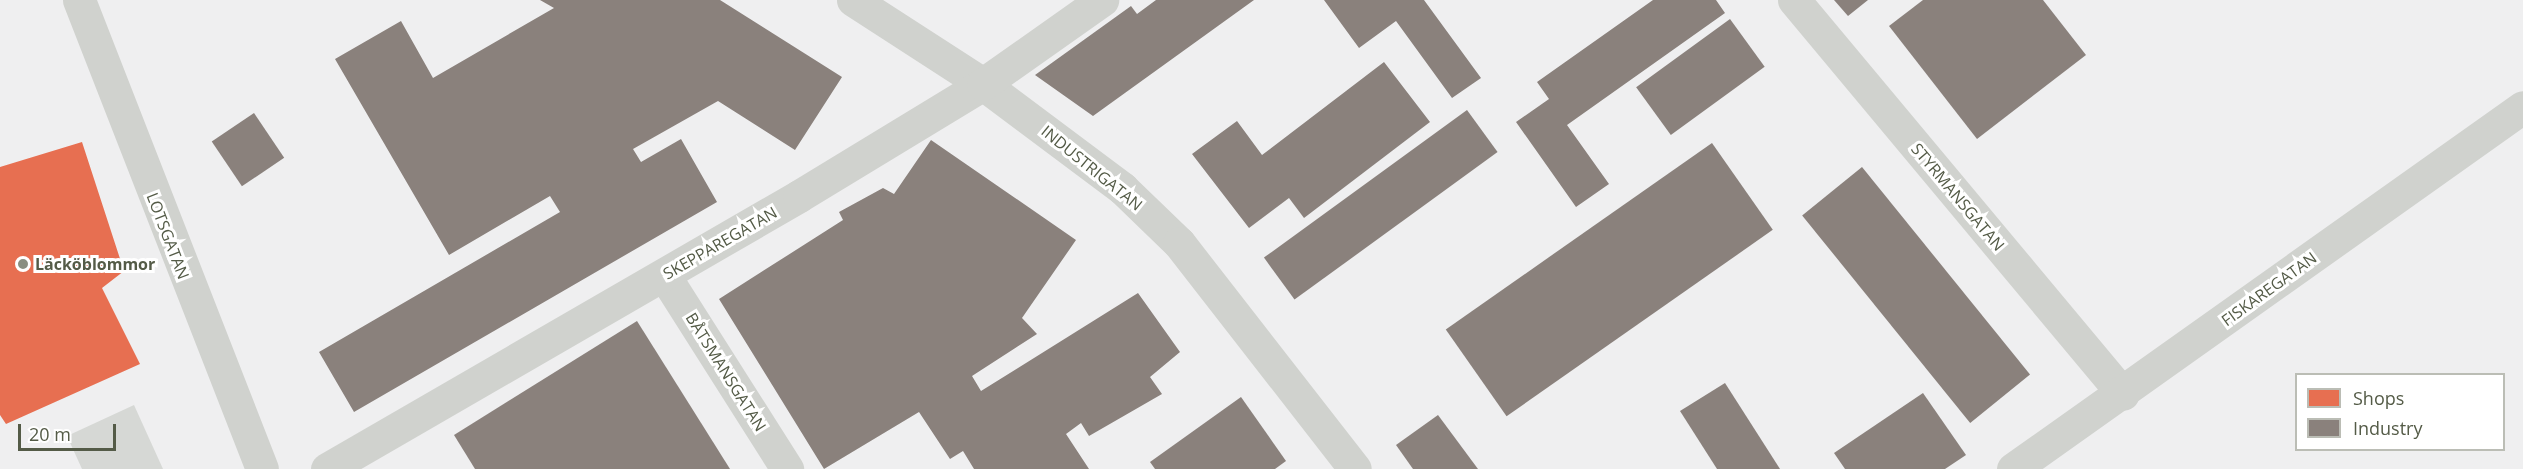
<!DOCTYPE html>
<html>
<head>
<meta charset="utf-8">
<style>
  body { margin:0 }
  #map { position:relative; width:2523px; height:469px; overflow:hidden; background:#efeff0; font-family:"Open Sans",sans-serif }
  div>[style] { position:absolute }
  .shops>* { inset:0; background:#e76f51 }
  .industry>* { inset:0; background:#8a817c; transform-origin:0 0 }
  .building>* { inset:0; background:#d6d8d5 }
  .minor>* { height:33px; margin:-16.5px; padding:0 16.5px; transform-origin:16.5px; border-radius:16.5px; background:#d0d2ce }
  .dots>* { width:16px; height:16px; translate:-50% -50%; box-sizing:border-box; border:3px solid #fff; border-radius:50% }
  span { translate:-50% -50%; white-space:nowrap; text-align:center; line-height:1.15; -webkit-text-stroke:6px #fff; paint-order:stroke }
  .street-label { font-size:16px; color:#545b47 }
  .poi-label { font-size:16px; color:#545b47; font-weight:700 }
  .left { translate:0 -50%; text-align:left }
  .legend { position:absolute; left:2295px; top:373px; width:210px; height:78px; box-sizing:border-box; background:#fff; border:2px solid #bbbdb5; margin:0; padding:8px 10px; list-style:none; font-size:18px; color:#545b47 }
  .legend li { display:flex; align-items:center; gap:12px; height:30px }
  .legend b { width:30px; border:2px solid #bbbdb5 }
  .scale { position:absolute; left:18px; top:424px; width:98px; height:27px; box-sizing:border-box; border:3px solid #545b47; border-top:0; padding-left:8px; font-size:18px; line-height:21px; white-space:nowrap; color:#545b47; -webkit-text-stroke:4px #fff; paint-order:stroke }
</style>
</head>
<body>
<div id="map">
  <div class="shops">
    <i style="clip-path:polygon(82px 142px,124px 271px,102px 288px,140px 364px,6px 424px,0 415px,0 167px)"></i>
  </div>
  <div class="industry">
    <i style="clip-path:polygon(540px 0,720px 0,842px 77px,795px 150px,718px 101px,633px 149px,641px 162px,681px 139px,717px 202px,354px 412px,319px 352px,560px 212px,550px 196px,449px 255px,335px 59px,401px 21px,433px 78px,554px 8px)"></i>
    <i style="clip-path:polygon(1156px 0,1254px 0,1093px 116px,1035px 75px,1131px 6px,1137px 14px)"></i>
    <i style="clip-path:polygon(1324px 0,1424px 0,1481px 78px,1452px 98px,1396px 21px,1359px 48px)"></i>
    <i style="clip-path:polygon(1653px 0,1716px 0,1725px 13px,1567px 125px,1609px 184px,1576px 207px,1516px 122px,1549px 99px,1537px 82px)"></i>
    <i style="clip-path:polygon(1834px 0,1868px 0,1848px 16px)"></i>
    <i style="clip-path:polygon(1923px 0,2043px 0,2086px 55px,1977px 139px,1889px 26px)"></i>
    <i style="left:1730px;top:19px;width:59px;height:116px;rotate:54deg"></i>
    <i style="clip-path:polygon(1384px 62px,1430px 122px,1304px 218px,1289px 198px,1249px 228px,1192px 154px,1237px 121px,1262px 155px)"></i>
    <i style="left:1467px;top:110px;width:52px;height:251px;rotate:54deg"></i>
    <i style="left:254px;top:113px;width:54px;height:51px;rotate:56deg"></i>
    <i style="clip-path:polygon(931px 140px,1076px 240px,1022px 318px,1037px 334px,972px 376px,981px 391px,1138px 293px,1180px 352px,1150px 377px,1162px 394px,1089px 436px,1081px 423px,1066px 434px,1089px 469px,974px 469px,963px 451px,950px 459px,919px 412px,824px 469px,719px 299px,843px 220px,839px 212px,883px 188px,894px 194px)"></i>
    <i style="left:1712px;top:143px;width:106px;height:325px;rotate:55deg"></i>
    <i style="left:1862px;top:167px;width:267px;height:77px;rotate:51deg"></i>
    <i style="clip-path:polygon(637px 321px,730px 469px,475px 469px,454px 435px)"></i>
    <i style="clip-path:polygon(1725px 383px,1780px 469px,1717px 469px,1680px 411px)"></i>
    <i style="clip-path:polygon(1923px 393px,1966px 455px,1945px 469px,1845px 469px,1834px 453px)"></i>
    <i style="clip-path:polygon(1241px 397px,1286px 461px,1275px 469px,1155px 469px,1150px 462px)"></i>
    <i style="clip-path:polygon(1438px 415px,1478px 469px,1413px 469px,1396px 445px)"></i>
  </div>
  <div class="building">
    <i style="clip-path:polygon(134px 405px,163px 469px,82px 469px,67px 436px)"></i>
  </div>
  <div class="minor">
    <i style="left:79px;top:0;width:503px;rotate:68.68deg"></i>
    <i style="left:853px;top:0;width:155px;rotate:32.9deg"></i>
    <i style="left:983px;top:84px;width:174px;rotate:36.8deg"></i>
    <i style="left:1122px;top:188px;width:79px;rotate:44deg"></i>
    <i style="left:1179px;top:243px;width:286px;rotate:52.1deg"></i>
    <i style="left:1794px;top:0;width:513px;rotate:50.14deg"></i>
    <i style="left:664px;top:275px;width:230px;rotate:57.6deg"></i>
    <i style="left:327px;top:469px;width:545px;rotate:-30.04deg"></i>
    <i style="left:799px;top:196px;width:215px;rotate:-31.3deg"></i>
    <i style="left:983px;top:84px;width:146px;rotate:-35.2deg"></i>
    <i style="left:2013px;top:469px;width:625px;rotate:-35.37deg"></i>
  </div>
  <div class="dots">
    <i style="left:23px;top:264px;background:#8a8f82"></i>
  </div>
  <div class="street-label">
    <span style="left:1092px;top:168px;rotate:39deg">INDUSTRIGATAN</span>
    <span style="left:1958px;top:197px;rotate:50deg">STYRMANSGATAN</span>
    <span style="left:168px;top:236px;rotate:69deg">LOTSGATAN</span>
    <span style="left:720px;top:243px;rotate:-30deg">SKEPPAREGATAN</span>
    <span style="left:2269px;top:289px;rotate:-36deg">FISKAREGATAN</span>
    <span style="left:726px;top:372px;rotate:58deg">BÅTSMANSGATAN</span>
  </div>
  <div class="poi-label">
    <span class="left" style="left:35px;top:264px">Läcköblommor</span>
  </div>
  <ul class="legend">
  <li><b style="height:16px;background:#e76f51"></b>Shops</li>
  <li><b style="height:16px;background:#8a817c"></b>Industry</li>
  </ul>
  <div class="scale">20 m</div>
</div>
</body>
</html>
